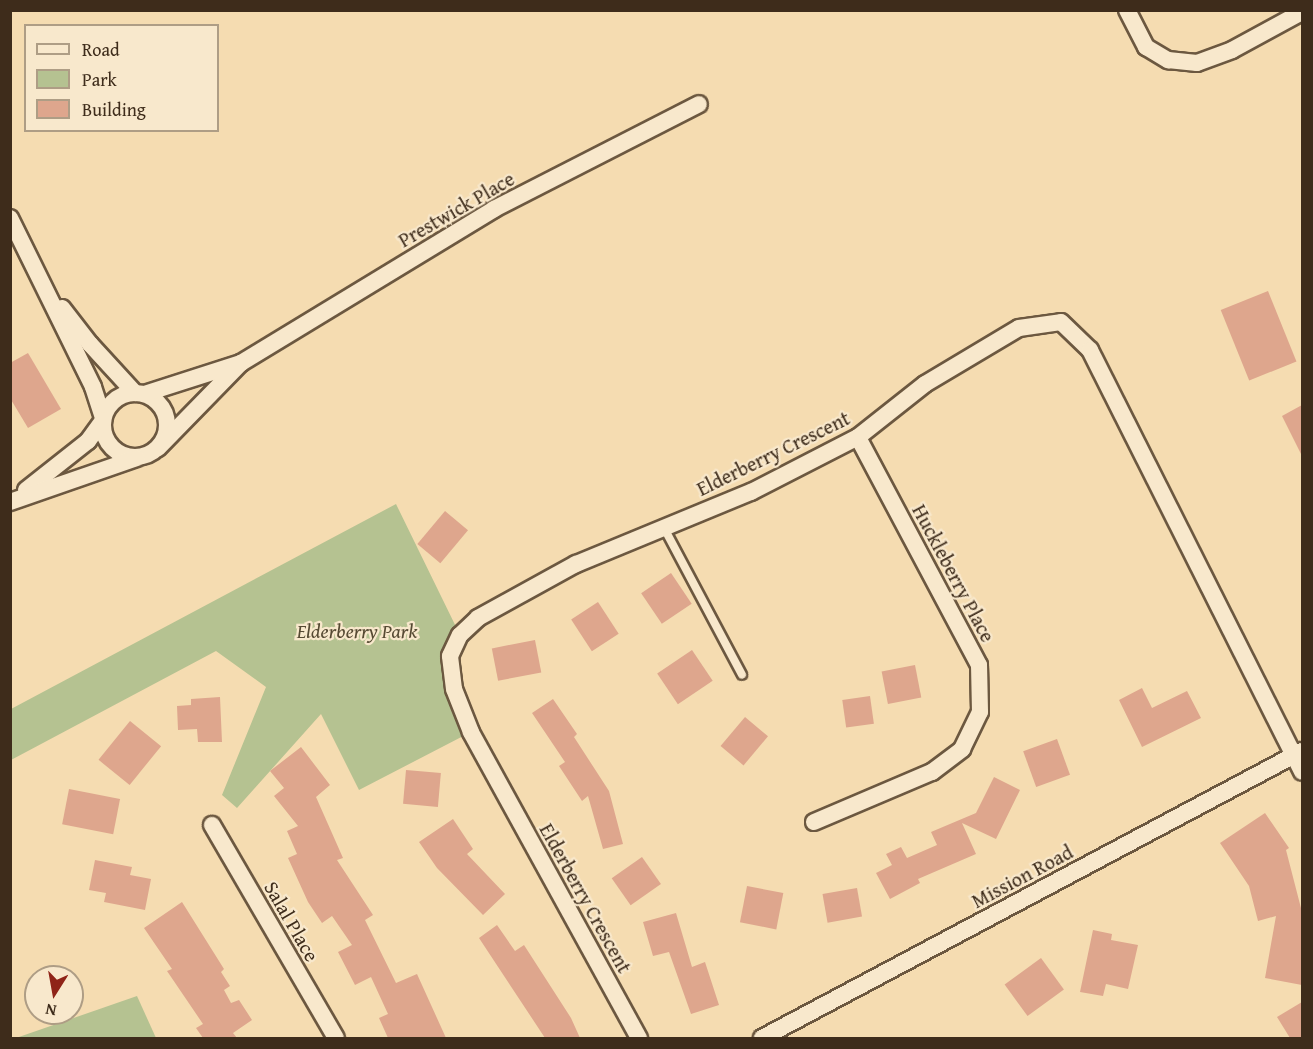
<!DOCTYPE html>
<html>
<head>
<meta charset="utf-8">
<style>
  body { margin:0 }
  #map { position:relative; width:1313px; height:1049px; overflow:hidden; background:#f5dcb1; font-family:"Gentium Book Plus",serif }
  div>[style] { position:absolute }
  .green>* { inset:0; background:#b5c291 }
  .building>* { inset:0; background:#dea68d; transform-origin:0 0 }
  .roads { filter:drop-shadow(2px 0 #6c5840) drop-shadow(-2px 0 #6c5840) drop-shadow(0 2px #6c5840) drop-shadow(0 -2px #6c5840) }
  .service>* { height:8px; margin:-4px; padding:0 4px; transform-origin:4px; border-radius:4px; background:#f8e8cc }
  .minor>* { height:16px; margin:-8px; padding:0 8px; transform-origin:8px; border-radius:8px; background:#f8e8cc }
  .minor>.ring { margin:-8px; padding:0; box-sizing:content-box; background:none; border:16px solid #f8e8cc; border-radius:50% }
  span { translate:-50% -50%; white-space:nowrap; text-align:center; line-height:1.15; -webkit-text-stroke:4.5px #f8e8cc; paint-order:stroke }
  .street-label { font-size:20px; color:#3e2c1b }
  .park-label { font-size:20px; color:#564a33; font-style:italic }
  .frame { position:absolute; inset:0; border:12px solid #3e2c1b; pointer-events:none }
  .legend { position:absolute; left:24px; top:24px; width:195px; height:108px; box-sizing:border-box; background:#f8e8cc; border:2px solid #ae9d85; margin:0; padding:8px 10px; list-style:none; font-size:18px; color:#3e2c1b }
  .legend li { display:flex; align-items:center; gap:12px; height:30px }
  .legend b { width:30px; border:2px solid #ae9d85 }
  .north { position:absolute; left:24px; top:965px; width:60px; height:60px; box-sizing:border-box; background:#f8e8cc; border:2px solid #ae9d85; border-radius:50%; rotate:191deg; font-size:16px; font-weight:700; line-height:24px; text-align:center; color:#3e2c1b }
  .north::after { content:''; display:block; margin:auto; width:21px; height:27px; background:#8f2418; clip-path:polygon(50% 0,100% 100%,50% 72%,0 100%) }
</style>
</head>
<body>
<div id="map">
  <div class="green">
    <i style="clip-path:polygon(396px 504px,460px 635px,450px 656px,471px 732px,359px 790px,321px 714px,237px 808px,222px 795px,266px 687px,216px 651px,11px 760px,11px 709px)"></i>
    <i style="clip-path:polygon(137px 996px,156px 1038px,16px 1038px)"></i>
  </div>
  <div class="building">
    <i style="left:1268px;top:291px;width:76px;height:51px;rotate:68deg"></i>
    <i style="clip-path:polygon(28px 353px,61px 409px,28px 428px,10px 398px,10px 363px)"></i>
    <i style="clip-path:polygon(1302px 405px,1302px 456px,1282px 416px)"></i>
    <i style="left:445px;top:511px;width:30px;height:43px;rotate:40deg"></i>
    <i style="left:671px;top:573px;width:37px;height:36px;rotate:56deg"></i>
    <i style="left:598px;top:602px;width:38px;height:32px;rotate:57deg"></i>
    <i style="left:535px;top:640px;width:33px;height:44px;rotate:79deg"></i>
    <i style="left:692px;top:650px;width:37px;height:42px;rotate:56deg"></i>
    <i style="left:915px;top:665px;width:33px;height:34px;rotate:79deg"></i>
    <i style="clip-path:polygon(1142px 688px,1152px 708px,1187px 691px,1201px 718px,1142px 747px,1119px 700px)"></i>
    <i style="left:870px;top:696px;width:28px;height:28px;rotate:82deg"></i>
    <i style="clip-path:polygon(220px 697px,222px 742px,198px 742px,197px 729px,178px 730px,177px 706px,191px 705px,191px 699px)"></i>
    <i style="clip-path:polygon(553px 699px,577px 734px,574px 737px,609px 791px,623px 844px,603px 849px,588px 796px,582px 801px,559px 766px,565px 762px,532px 713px)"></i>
    <i style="left:745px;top:717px;width:30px;height:38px;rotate:40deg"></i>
    <i style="left:130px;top:721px;width:40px;height:50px;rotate:39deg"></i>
    <i style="left:1057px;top:739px;width:38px;height:36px;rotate:70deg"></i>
    <i style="clip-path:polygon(301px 747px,330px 785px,316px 797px,343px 858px,337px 860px,373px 915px,365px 920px,396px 983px,417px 974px,446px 1038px,388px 1038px,379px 1018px,388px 1014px,371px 977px,355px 985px,338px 952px,352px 945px,332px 916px,322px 923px,308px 902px,288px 858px,297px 854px,287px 831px,298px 826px,274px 796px,284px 788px,270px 771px)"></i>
    <i style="left:406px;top:770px;width:35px;height:34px;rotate:5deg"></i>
    <i style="clip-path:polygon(994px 777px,1020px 790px,996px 839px,962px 823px,976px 854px,918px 879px,920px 883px,890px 899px,876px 873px,892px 865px,886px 854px,901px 847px,907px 858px,937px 845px,931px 832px,976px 813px)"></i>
    <i style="left:69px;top:789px;width:52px;height:36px;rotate:11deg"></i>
    <i style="clip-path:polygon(1265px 813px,1289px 848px,1286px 850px,1302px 912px,1302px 985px,1265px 978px,1276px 916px,1258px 921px,1249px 886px,1220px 843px)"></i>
    <i style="clip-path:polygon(453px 819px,473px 849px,467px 854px,505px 894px,483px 915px,437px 868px,419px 842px)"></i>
    <i style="left:642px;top:857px;width:33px;height:37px;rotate:55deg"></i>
    <i style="clip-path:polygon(95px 860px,132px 867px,130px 875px,151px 879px,145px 910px,104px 902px,106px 893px,89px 890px)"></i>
    <i style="left:747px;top:886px;width:37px;height:37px;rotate:11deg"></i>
    <i style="left:857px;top:888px;width:29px;height:35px;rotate:80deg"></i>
    <i style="clip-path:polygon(182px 902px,224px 969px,221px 972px,230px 986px,224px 990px,231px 1003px,239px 1000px,252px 1020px,233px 1033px,237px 1038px,203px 1038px,196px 1028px,203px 1024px,167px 971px,172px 969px,144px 928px)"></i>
    <i style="clip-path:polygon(676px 913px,692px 967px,705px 962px,719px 1005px,691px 1014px,669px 952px,653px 956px,643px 922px)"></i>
    <i style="clip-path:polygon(497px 925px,515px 951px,524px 945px,571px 1018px,580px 1038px,545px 1038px,479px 938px)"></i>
    <i style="clip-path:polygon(1093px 930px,1112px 934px,1111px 940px,1138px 945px,1128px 989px,1106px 984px,1103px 996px,1080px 992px)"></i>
    <i style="left:1041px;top:958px;width:39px;height:45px;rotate:54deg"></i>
    <i style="clip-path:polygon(1302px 1002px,1302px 1038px,1290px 1038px,1277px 1017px)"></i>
  </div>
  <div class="roads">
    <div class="service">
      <i style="left:664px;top:528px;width:166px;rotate:62deg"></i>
    </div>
    <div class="minor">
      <i style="left:1127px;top:10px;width:42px;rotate:62.8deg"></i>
      <i style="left:1146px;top:47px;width:26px;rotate:31deg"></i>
      <i style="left:1168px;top:60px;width:29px;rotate:6deg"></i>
      <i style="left:1197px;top:63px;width:37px;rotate:-20deg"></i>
      <i style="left:1232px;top:50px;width:80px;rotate:-28.5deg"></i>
      <i style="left:10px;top:218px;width:188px;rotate:63.8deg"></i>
      <i style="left:93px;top:387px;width:32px;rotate:72deg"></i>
      <i style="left:62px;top:308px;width:46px;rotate:52.1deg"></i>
      <i style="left:90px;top:344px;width:67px;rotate:47.4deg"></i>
      <i style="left:241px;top:363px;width:296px;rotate:-31.3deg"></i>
      <i style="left:494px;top:209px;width:230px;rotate:-27.1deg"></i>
      <i class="ring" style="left:103px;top:393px;width:48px;height:48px"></i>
      <i style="left:144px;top:394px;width:102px;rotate:-17.7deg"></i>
      <i style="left:241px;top:363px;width:119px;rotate:134.3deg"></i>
      <i style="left:26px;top:490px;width:79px;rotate:-38.3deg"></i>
      <i style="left:88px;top:441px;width:26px;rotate:-54deg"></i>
      <i style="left:10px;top:502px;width:134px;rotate:-19.1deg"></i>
      <i style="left:814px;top:822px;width:128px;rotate:-23deg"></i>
      <i style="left:932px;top:772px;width:38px;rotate:-37deg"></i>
      <i style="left:962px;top:749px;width:41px;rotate:-64.1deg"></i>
      <i style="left:980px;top:712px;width:47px;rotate:-91.2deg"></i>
      <i style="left:979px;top:665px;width:258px;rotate:-118deg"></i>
      <i style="left:212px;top:825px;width:246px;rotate:59.8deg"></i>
      <i style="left:639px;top:1038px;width:349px;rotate:-118.8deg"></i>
      <i style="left:471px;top:732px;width:46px;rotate:-111.6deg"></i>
      <i style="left:454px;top:689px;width:33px;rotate:-97deg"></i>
      <i style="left:450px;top:656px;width:23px;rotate:-65deg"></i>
      <i style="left:460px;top:635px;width:25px;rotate:-43deg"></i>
      <i style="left:478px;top:618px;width:112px;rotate:-28.9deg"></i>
      <i style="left:576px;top:564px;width:189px;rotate:-22.4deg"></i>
      <i style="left:751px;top:492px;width:120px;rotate:-27.2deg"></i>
      <i style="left:858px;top:437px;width:85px;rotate:-38.3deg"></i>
      <i style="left:925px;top:384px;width:109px;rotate:-30.8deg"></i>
      <i style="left:1019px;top:328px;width:42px;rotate:-8.1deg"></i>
      <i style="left:1061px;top:322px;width:40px;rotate:44deg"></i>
      <i style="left:1090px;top:350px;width:472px;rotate:63.3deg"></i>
      <i style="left:762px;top:1038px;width:612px;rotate:-27.99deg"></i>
    </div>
  </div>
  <div class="street-label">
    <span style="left:456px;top:209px;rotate:-30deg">Prestwick Place</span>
    <span style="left:773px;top:453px;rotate:-26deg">Elderberry Crescent</span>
    <span style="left:954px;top:573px;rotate:62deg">Huckleberry Place</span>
    <span style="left:1022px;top:876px;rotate:-28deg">Mission Road</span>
    <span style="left:586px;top:898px;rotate:61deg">Elderberry Crescent</span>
    <span style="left:292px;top:921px;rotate:60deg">Salal Place</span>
  </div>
  <div class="park-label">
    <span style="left:357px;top:630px">Elderberry Park</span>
  </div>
  <div class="frame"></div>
  <ul class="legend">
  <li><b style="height:8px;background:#f8e8cc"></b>Road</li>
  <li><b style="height:16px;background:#b5c291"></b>Park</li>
  <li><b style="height:16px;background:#dea68d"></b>Building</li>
  </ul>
  <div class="north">N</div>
</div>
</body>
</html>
